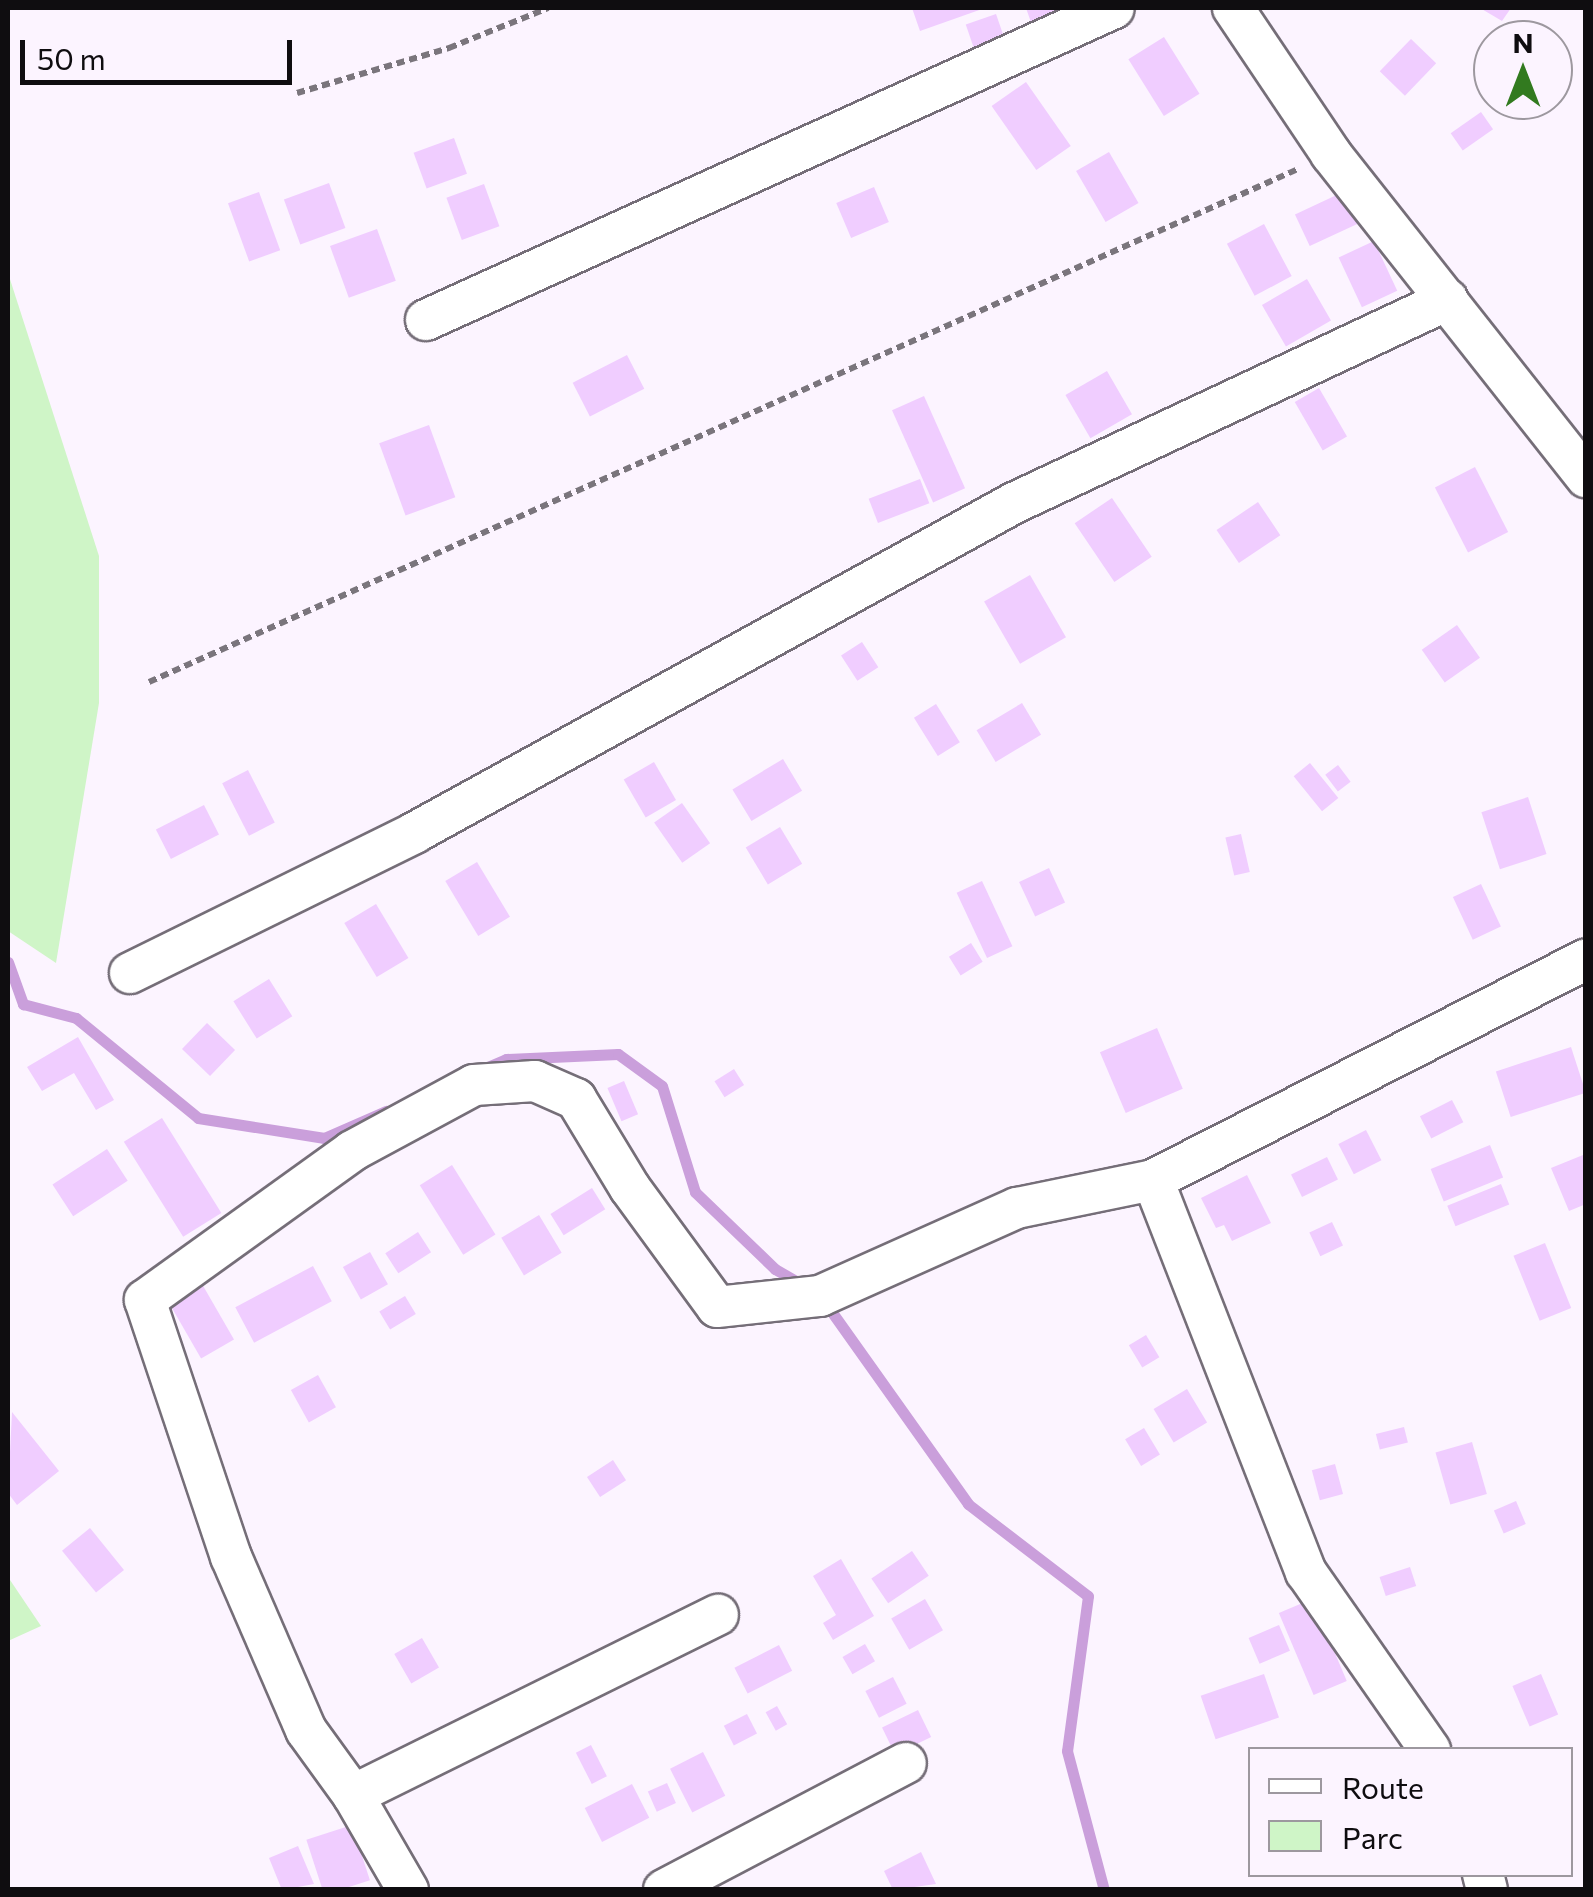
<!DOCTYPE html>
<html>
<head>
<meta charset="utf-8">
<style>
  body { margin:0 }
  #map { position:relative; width:1593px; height:1897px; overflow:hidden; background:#fcf4ff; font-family:Commissioner,sans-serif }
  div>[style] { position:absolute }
  .green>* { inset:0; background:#cff5c7 }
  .stream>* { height:11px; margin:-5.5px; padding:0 5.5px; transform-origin:5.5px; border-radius:5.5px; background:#ca9fdb }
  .building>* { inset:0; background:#f0cdff; transform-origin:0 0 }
  .path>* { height:6px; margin-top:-3px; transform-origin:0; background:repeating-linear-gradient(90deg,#7a757c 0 8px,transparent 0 13px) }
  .roads { filter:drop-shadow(2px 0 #756e78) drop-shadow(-2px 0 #756e78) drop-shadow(0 2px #756e78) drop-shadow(0 -2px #756e78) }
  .minor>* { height:40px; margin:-20px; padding:0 20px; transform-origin:20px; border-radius:20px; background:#fff }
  span { translate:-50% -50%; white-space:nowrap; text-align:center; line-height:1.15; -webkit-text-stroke:8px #fcf4ff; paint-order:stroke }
  .frame { position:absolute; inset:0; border:10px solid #0f0d10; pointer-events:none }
  .legend { position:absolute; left:1248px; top:1747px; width:325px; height:130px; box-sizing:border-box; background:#fcf4ff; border:2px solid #9d989f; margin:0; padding:12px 18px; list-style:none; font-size:30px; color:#0f0d10 }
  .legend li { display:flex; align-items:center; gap:20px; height:50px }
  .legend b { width:50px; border:2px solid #9d989f }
  .north { position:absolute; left:1473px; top:20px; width:100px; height:100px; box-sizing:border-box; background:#fcf4ff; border:2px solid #9d989f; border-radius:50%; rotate:0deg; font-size:28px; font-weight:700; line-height:40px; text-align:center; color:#0f0d10 }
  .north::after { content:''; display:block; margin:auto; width:35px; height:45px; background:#327a1f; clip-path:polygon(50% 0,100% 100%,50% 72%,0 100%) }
  .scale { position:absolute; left:20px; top:40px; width:272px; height:45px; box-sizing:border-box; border:5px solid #0f0d10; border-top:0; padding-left:12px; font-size:30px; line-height:35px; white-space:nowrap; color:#0f0d10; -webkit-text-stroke:8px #fcf4ff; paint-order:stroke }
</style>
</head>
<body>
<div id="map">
  <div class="green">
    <i style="clip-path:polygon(8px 273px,99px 556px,99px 703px,56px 963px,8px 931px)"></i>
    <i style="clip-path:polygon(8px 1577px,41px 1626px,8px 1641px)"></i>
  </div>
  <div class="stream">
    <i style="left:8px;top:962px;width:45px;rotate:70.3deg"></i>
    <i style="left:23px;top:1004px;width:55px;rotate:14.8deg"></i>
    <i style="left:76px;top:1018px;width:158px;rotate:39.3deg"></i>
    <i style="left:198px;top:1118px;width:128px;rotate:9deg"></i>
    <i style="left:324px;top:1138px;width:68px;rotate:-23.5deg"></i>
    <i style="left:485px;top:1068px;width:23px;rotate:-23deg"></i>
    <i style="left:506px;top:1059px;width:112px;rotate:-2.6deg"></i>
    <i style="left:618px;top:1054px;width:54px;rotate:36deg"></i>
    <i style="left:662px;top:1086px;width:111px;rotate:72.7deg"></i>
    <i style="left:695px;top:1192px;width:111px;rotate:43.9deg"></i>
    <i style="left:775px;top:1269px;width:36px;rotate:30deg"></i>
    <i style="left:824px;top:1301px;width:249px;rotate:54.6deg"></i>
    <i style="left:968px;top:1504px;width:151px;rotate:37.5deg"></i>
    <i style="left:1088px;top:1596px;width:156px;rotate:97.7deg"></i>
    <i style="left:1067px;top:1751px;width:144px;rotate:75.1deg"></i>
  </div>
  <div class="building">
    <i style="clip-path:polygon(912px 8px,985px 8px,920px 31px)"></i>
    <i style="clip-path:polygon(1026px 8px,1058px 8px,1061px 20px,1033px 28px)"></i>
    <i style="clip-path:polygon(1480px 8px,1511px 8px,1502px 21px)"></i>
    <i style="left:996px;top:14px;width:31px;height:32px;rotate:71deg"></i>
    <i style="left:1164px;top:37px;width:67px;height:42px;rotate:58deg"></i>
    <i style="left:1411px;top:39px;width:35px;height:45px;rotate:44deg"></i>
    <i style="left:1026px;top:82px;width:78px;height:42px;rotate:55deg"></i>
    <i style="left:1481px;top:112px;width:21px;height:37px;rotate:55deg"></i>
    <i style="left:454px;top:138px;width:38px;height:43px;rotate:70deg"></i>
    <i style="left:1109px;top:152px;width:59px;height:38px;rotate:60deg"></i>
    <i style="left:329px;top:183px;width:48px;height:48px;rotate:70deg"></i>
    <i style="left:484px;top:184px;width:45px;height:40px;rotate:70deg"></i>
    <i style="left:874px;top:187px;width:38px;height:41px;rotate:67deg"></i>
    <i style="left:259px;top:192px;width:62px;height:33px;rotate:70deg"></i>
    <i style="left:1343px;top:192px;width:35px;height:53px;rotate:65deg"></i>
    <i style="left:1264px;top:224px;width:59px;height:42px;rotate:62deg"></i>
    <i style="left:377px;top:229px;width:55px;height:50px;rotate:70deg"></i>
    <i style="left:1374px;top:241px;width:55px;height:39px;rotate:65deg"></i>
    <i style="left:1307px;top:279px;width:48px;height:52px;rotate:60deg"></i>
    <i style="left:627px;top:355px;width:38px;height:61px;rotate:63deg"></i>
    <i style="left:1107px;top:371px;width:50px;height:48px;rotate:60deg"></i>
    <i style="left:1319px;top:388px;width:56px;height:28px;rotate:60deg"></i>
    <i style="left:924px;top:396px;width:101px;height:35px;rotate:66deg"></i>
    <i style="left:429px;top:425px;width:77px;height:53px;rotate:70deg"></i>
    <i style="left:1475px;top:467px;width:73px;height:45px;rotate:63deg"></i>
    <i style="left:920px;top:479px;width:26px;height:55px;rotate:69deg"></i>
    <i style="left:1112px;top:498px;width:71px;height:45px;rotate:56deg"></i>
    <i style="left:1258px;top:502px;width:40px;height:50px;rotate:56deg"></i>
    <i style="left:1030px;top:575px;width:72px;height:53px;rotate:60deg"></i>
    <i style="left:1457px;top:625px;width:40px;height:43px;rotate:55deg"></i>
    <i style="left:862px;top:642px;width:30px;height:25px;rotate:57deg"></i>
    <i style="left:1022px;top:703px;width:37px;height:53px;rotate:59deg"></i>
    <i style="left:936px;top:704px;width:45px;height:26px;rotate:58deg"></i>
    <i style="left:783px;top:759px;width:37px;height:59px;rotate:59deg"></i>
    <i style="left:654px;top:762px;width:44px;height:35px;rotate:60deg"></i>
    <i style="left:1310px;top:763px;width:45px;height:21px;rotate:51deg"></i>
    <i style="left:1338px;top:765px;width:21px;height:16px;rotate:53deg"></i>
    <i style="left:248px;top:770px;width:59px;height:29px;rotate:63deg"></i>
    <i style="left:1528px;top:797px;width:60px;height:49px;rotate:72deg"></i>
    <i style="left:682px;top:803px;width:49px;height:34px;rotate:55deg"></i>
    <i style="left:204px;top:805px;width:33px;height:54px;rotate:63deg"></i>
    <i style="left:780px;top:827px;width:43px;height:40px;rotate:59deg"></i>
    <i style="left:1241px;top:834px;width:39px;height:16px;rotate:77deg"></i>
    <i style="left:477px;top:862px;width:64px;height:37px;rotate:59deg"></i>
    <i style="left:1049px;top:868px;width:38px;height:33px;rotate:65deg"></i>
    <i style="left:982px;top:881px;width:72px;height:28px;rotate:65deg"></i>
    <i style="left:1481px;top:884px;width:47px;height:31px;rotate:65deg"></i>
    <i style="left:376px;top:904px;width:63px;height:37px;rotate:59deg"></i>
    <i style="left:971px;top:943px;width:22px;height:26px;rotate:58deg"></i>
    <i style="left:269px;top:979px;width:44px;height:42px;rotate:58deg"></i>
    <i style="left:207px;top:1023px;width:39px;height:36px;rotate:44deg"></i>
    <i style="left:1157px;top:1028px;width:66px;height:62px;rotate:67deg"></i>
    <i style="clip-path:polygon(78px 1037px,114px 1100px,96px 1110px,74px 1073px,42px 1091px,27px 1067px)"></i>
    <i style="left:1571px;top:1047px;width:48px;height:79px;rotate:72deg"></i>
    <i style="left:734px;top:1069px;width:19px;height:23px;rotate:58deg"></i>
    <i style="left:624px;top:1081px;width:36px;height:18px;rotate:67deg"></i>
    <i style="left:1452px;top:1100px;width:25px;height:36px;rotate:63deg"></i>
    <i style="left:162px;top:1118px;width:112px;height:45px;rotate:58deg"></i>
    <i style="left:1366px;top:1130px;width:34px;height:31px;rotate:63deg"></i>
    <i style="left:1490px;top:1145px;width:35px;height:64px;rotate:68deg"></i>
    <i style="left:107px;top:1149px;width:38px;height:65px;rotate:57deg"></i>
    <i style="clip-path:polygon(1583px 1155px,1586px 1204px,1569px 1211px,1551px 1168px)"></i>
    <i style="left:1327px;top:1157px;width:25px;height:40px;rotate:64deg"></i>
    <i style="left:452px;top:1165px;width:82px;height:38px;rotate:58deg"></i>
    <i style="clip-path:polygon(1247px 1175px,1271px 1223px,1232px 1241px,1224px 1225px,1216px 1228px,1201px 1198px)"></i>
    <i style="left:1501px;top:1184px;width:22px;height:58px;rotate:68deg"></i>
    <i style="left:592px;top:1188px;width:25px;height:49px;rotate:58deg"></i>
    <i style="left:539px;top:1215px;width:44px;height:44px;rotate:59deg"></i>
    <i style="left:1332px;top:1222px;width:26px;height:25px;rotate:65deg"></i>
    <i style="left:418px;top:1232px;width:24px;height:39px;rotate:57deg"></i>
    <i style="left:1545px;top:1243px;width:70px;height:34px;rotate:68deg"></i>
    <i style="left:370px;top:1252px;width:37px;height:31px;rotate:61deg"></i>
    <i style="left:313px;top:1266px;width:40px;height:88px;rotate:62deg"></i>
    <i style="left:202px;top:1284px;width:64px;height:38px;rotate:60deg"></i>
    <i style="left:405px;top:1296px;width:21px;height:30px;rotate:59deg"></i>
    <i style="left:1146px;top:1335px;width:26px;height:20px;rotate:59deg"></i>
    <i style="left:318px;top:1375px;width:37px;height:31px;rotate:61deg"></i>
    <i style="left:1187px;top:1389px;width:39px;height:39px;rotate:59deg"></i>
    <i style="clip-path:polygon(12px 1412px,59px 1471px,17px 1505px,8px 1493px)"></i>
    <i style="left:1404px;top:1427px;width:16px;height:29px;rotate:76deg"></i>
    <i style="left:1144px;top:1428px;width:31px;height:22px;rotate:59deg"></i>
    <i style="left:1472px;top:1442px;width:54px;height:38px;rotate:74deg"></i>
    <i style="left:613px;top:1460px;width:24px;height:31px;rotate:57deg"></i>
    <i style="left:1335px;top:1464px;width:31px;height:24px;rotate:75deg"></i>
    <i style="left:1516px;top:1501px;width:25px;height:24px;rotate:67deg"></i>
    <i style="left:90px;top:1528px;width:54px;height:36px;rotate:51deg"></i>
    <i style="left:912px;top:1551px;width:30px;height:49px;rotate:56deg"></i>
    <i style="clip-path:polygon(841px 1559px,874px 1616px,833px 1640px,823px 1623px,836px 1615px,813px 1576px)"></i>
    <i style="left:1410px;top:1567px;width:20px;height:32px;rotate:72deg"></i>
    <i style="left:925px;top:1599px;width:36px;height:39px;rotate:60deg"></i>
    <i style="left:1312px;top:1599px;width:89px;height:36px;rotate:67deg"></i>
    <i style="left:1279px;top:1625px;width:28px;height:33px;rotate:67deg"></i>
    <i style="left:422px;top:1638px;width:34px;height:32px;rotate:60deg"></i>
    <i style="left:865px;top:1644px;width:20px;height:26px;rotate:60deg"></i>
    <i style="left:779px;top:1645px;width:29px;height:50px;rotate:63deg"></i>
    <i style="left:1264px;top:1674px;width:46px;height:67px;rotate:71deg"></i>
    <i style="left:1541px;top:1674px;width:44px;height:31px;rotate:67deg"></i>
    <i style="left:893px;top:1677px;width:30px;height:31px;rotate:63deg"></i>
    <i style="left:777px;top:1706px;width:21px;height:13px;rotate:61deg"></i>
    <i style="left:918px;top:1710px;width:30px;height:40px;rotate:64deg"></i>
    <i style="left:747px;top:1714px;width:22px;height:26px;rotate:63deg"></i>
    <i style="left:591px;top:1745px;width:35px;height:17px;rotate:63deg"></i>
    <i style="left:703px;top:1752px;width:49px;height:37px;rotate:63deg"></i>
    <i style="left:667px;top:1783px;width:22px;height:21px;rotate:66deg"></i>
    <i style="left:632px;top:1784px;width:38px;height:53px;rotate:63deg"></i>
    <i style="left:352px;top:1825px;width:58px;height:48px;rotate:72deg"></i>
    <i style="clip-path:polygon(298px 1846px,314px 1884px,282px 1890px,269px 1858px)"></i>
    <i style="clip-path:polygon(921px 1852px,936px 1884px,893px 1890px,884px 1871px)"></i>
  </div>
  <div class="path">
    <i style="left:297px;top:93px;width:159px;rotate:-16.5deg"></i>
    <i style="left:449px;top:48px;width:107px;rotate:-22deg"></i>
    <i style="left:149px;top:682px;width:1258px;rotate:-24.06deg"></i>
  </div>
  <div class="roads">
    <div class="minor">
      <i style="left:1233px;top:8px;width:176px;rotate:56.1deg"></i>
      <i style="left:1331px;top:154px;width:412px;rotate:51.7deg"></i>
      <i style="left:426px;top:320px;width:755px;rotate:-24.39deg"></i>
      <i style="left:130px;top:973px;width:317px;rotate:-26.2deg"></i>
      <i style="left:414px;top:833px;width:685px;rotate:-28.81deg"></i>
      <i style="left:1014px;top:503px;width:479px;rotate:-25.1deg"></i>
      <i style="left:1153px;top:1180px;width:486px;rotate:-27deg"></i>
      <i style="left:353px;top:1795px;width:407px;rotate:-26.3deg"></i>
      <i style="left:1483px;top:1874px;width:16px;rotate:76deg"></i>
      <i style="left:408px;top:1890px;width:110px;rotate:-120.1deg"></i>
      <i style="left:353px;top:1795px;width:80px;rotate:-125.9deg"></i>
      <i style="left:306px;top:1730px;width:189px;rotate:-113.4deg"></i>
      <i style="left:231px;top:1557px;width:271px;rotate:-108.5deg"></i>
      <i style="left:145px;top:1300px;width:255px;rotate:-35.7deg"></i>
      <i style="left:352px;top:1151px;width:139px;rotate:-28.4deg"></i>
      <i style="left:474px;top:1085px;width:61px;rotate:-3.8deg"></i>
      <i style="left:535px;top:1081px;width:45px;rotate:23.7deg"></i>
      <i style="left:576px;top:1099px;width:104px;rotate:58.8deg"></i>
      <i style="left:630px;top:1188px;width:147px;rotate:53.8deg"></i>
      <i style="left:717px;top:1307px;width:104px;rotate:-6.1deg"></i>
      <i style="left:820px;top:1296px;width:216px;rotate:-24.1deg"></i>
      <i style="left:1017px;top:1208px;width:139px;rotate:-11.6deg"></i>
      <i style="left:1153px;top:1180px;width:421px;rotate:68.7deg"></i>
      <i style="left:1306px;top:1572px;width:217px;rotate:55.1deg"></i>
      <i style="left:664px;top:1890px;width:273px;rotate:-27.7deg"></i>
    </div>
  </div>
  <div class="frame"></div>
  <ul class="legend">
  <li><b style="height:12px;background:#fff"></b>Route</li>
  <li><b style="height:28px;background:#cff5c7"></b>Parc</li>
  </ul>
  <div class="north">N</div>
  <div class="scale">50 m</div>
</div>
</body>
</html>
